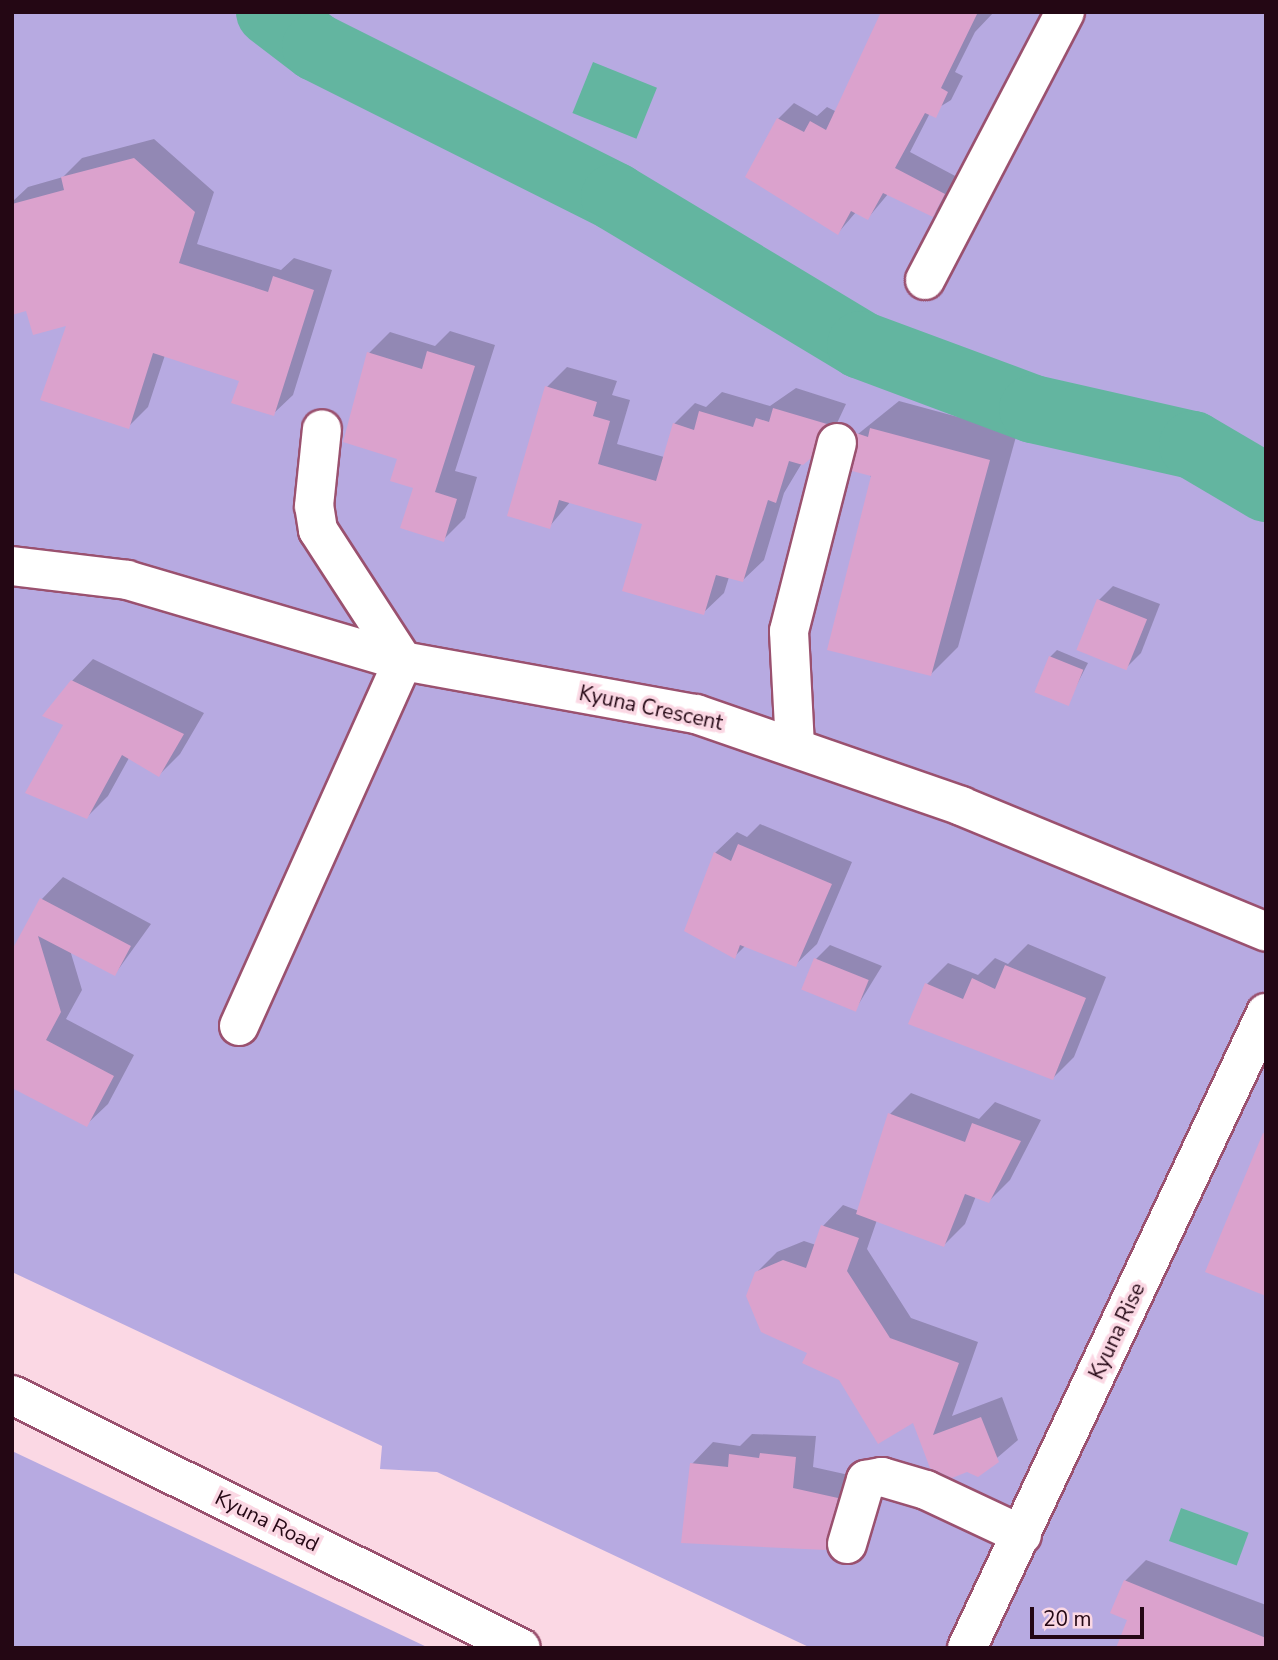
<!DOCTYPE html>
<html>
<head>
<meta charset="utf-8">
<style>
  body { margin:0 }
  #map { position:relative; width:1278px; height:1660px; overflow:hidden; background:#fbd8e4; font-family:"Nunito Sans",sans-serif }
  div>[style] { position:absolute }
  .green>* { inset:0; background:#b7aae1 }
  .water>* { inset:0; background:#63b5a0; transform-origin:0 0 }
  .shadow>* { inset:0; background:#0003 }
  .river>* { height:68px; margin:-34px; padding:0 34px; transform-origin:34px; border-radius:34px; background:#63b5a0 }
  .building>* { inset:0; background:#dba2cd; transform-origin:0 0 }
  .roads { filter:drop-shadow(2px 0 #9a516f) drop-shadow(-2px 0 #9a516f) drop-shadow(0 2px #9a516f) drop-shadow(0 -2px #9a516f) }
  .minor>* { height:38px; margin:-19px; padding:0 19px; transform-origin:19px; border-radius:19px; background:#fff }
  .major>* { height:38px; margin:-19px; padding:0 19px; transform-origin:19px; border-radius:19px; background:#fff }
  span { translate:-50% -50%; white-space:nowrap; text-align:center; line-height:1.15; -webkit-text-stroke:7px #fbd8e4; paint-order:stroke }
  .street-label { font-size:21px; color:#240714 }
  .frame { position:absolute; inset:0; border:14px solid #240714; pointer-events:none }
  .scale { position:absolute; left:1030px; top:1607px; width:114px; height:32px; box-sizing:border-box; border:4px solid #240714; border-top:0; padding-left:9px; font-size:21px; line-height:24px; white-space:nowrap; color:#240714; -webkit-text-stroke:5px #fbd8e4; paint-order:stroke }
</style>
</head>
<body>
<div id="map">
  <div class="green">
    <i style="clip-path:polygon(12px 12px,1266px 12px,1266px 1648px,811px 1648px,437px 1472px,380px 1469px,382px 1446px,12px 1272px)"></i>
    <i style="clip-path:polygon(12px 1451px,429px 1648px,12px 1648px)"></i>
  </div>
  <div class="water">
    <i style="left:593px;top:62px;width:69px;height:55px;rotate:22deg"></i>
    <i style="left:1181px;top:1508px;width:72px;height:35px;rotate:20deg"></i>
  </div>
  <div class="shadow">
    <i style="clip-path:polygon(887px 12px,994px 12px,975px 32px,955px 72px,963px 76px,951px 100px,930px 113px,910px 152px,959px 178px,948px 199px,933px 215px,888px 194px,868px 218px,856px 212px,838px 233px,778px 119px,794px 103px,817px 116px,827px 107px,837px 112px)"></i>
    <i style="clip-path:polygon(154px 139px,214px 192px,197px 244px,281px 270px,294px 258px,332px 270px,293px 395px,273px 414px,241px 379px,165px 355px,148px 407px,128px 427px,12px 220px,12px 202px,28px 187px,63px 177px,82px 158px)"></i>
    <i style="clip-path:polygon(450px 331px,495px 345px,455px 471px,477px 477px,465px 518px,443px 540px,399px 458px,369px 353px,390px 332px,435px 346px)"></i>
    <i style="clip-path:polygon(567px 367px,617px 381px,612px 395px,630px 400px,617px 444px,664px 457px,674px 424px,695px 403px,706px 407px,722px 392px,770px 406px,796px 388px,846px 404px,831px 436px,802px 463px,784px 493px,764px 560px,743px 580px,729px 577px,724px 593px,703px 613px,645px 523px,571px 501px,549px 527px,547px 387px)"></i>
    <i style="clip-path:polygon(899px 401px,1017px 433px,958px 647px,930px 675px,858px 434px)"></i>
    <i style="clip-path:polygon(1113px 586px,1160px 604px,1141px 653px,1127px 667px,1099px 600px)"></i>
    <i style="clip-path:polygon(1057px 650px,1088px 663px,1067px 704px,1050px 657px)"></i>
    <i style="clip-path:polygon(93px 659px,204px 713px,180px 754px,159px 775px,129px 758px,108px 796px,87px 817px,72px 681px)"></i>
    <i style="clip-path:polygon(760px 824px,852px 862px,817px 944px,795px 965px,746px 945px,734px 957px,715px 853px,737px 832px,747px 837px)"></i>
    <i style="clip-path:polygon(63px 877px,151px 924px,115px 974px,70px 950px,82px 990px,66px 1019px,134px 1055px,108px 1104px,86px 1125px,12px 1086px,12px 954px,42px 899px)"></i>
    <i style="clip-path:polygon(1028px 944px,1106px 977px,1074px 1057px,1053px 1078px,927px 984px,948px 963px,978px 975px,995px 958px,1008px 964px)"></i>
    <i style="clip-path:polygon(830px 945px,882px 966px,855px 1010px,816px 959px)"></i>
    <i style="clip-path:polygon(911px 1093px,979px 1119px,995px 1102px,1041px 1120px,1010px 1180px,989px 1201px,976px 1196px,965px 1224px,944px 1245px,877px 1220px,867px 1249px,911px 1318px,978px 1342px,952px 1416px,1002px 1397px,1018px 1440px,977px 1475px,913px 1420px,809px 1352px,756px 1273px,777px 1252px,804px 1241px,816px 1245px,823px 1226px,843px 1205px,859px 1211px,890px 1114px)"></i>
    <i style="clip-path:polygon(752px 1434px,816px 1436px,813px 1467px,858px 1477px,847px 1527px,826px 1548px,692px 1464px,713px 1442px,740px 1446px)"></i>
    <i style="clip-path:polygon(1146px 1560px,1266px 1605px,1266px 1648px,1130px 1619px,1125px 1581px)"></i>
  </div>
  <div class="river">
    <i style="left:270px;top:12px;width:58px;rotate:37.3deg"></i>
    <i style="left:316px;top:47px;width:335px;rotate:26.6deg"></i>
    <i style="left:615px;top:197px;width:287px;rotate:31deg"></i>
    <i style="left:861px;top:345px;width:184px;rotate:20.4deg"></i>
    <i style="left:1033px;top:409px;width:164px;rotate:12.7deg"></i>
    <i style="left:1193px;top:445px;width:85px;rotate:30.5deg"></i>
  </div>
  <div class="building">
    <i style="clip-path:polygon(881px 12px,978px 12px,941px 88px,948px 92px,936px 118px,925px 113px,895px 168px,945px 194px,933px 217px,883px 193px,868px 220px,851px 211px,838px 235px,745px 177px,777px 118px,804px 132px,810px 121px,826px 130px)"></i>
    <i style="clip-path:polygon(134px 158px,195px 212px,179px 263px,268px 292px,273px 276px,314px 290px,274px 416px,231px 403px,239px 381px,153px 353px,129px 429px,40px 400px,66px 326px,33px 335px,26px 311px,12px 315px,12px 204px,64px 190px,61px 177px)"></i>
    <i style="clip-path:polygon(427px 351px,475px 366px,435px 492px,457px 499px,444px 542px,400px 528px,413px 488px,390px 481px,397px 459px,343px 442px,367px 352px,422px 369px)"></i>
    <i style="clip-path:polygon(545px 386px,597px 402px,593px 416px,610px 421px,598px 464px,656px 481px,673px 423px,694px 430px,699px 411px,753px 427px,756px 418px,769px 422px,773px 408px,827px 424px,810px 459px,803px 465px,789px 461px,776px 503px,768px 500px,743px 582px,716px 575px,704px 615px,622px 591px,642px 524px,559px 500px,550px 529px,507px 516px)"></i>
    <i style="clip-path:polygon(870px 428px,990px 460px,931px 676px,827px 650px,871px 476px,852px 471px,856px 433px,868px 437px)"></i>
    <i style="left:1097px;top:599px;width:54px;height:55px;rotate:22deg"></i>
    <i style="left:1049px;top:656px;width:37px;height:39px;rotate:22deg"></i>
    <i style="clip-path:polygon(71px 680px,184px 734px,159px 777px,122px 755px,87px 819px,25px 793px,63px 725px,42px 716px)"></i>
    <i style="clip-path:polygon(738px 844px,832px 884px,796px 967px,740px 945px,735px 959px,684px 931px,714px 852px,731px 861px)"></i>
    <i style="clip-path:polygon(40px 898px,131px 946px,115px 976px,38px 936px,61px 1012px,46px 1040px,114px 1076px,87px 1127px,12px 1088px,12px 950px)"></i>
    <i style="left:814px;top:958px;width:59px;height:34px;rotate:22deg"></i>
    <i style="clip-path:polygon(1005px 965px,1086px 998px,1053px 1080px,908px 1024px,925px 983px,963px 999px,972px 978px,995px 989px)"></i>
    <i style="clip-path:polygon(888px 1113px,965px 1142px,972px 1123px,1021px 1141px,989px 1203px,965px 1194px,944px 1247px,856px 1214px)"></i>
    <i style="clip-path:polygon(1263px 1133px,1266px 1134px,1266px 1296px,1205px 1272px)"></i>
    <i style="clip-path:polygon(821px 1225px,859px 1238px,847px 1271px,890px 1338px,959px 1363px,933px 1435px,981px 1417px,999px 1462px,978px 1477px,967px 1472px,952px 1478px,930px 1468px,913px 1423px,878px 1444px,839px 1380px,802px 1363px,807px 1353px,761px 1332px,746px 1296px,755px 1272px,783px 1260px,806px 1268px)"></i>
    <i style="clip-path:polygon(760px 1453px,796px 1457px,793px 1488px,838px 1498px,826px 1550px,681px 1543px,690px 1463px,728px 1467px,729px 1454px,759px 1458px)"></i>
    <i style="clip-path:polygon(1124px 1580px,1266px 1638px,1266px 1648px,1116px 1648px,1127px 1620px,1110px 1613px)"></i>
  </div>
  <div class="roads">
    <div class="minor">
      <i style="left:925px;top:280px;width:302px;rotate:-62.4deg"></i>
      <i style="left:12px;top:566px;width:116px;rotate:6.9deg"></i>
      <i style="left:127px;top:580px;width:288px;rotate:16.4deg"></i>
      <i style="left:403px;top:661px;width:298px;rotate:10.3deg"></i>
      <i style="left:696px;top:714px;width:281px;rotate:19.1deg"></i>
      <i style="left:961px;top:806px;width:330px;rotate:22.4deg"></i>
      <i style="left:795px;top:746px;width:115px;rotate:-93deg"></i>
      <i style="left:789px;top:631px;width:194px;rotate:-75.7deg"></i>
      <i style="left:239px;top:1026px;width:400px;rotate:-65.8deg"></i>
      <i style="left:403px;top:661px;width:156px;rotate:-123deg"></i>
      <i style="left:318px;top:530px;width:24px;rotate:-99deg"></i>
      <i style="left:314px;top:506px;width:77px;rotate:-84.1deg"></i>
      <i style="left:847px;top:1544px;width:67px;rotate:-73.5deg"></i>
      <i style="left:866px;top:1480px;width:16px;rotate:-11deg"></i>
      <i style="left:882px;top:1477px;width:46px;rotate:16.5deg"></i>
      <i style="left:926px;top:1490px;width:106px;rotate:25.1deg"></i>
      <i style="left:967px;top:1648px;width:702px;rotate:-64.79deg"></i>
    </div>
    <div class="major">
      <i style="left:12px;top:1395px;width:568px;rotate:26.43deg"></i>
    </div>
  </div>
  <div class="street-label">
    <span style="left:651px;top:708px;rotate:12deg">Kyuna Crescent</span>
    <span style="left:1117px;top:1331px;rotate:-65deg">Kyuna Rise</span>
    <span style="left:267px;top:1521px;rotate:26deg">Kyuna Road</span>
  </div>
  <div class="frame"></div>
  <div class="scale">20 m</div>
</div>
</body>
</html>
